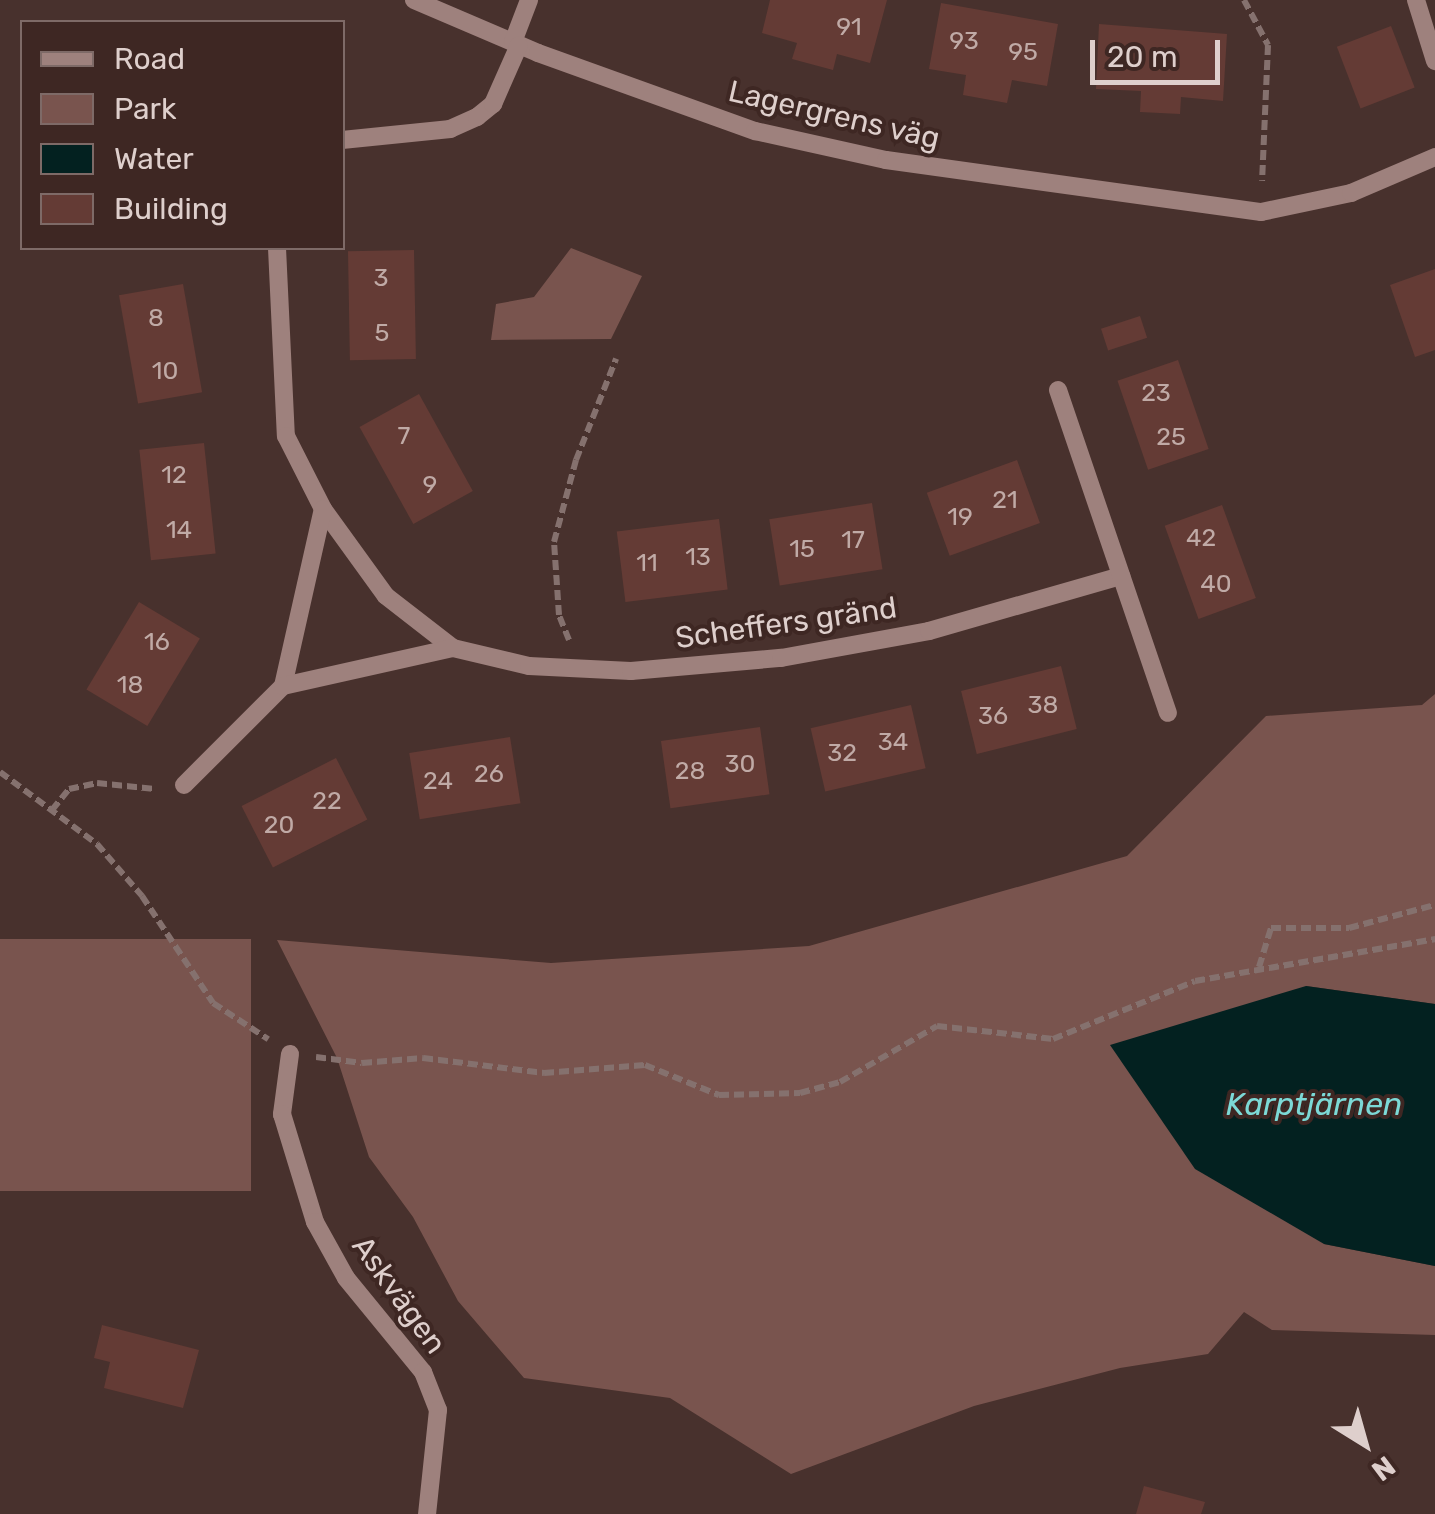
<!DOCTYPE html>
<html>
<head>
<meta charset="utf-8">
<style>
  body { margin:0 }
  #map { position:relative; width:1435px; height:1514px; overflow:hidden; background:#48312d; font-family:Rubik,sans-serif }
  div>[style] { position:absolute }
  .green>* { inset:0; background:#79544e; transform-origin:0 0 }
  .water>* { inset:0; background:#032120 }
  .building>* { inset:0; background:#643b35; transform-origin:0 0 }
  .path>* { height:6px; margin-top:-3px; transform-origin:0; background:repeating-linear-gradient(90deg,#85716e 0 10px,transparent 0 15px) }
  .minor>* { height:18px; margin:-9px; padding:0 9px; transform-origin:9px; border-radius:9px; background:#9e817d }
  span { translate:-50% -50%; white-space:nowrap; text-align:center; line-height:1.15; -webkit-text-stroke:8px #3e2723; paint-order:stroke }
  .number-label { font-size:25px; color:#c0aaa6 }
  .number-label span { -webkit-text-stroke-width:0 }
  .street-label { font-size:30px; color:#decfcc }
  .water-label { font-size:32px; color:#7cd9d6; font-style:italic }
  .legend { position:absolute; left:20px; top:20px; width:325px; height:230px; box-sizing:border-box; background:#3e2723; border:2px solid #7e6a67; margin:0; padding:12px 18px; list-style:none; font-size:30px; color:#decfcc }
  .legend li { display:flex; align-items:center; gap:20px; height:50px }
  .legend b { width:50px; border:2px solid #7e6a67 }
  .north { position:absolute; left:1315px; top:1394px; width:100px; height:100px; -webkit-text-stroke:8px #3e2723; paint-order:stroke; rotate:143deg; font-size:28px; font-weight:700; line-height:40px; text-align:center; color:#decfcc }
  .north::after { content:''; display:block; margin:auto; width:35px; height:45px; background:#decfcc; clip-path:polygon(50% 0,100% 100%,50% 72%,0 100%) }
  .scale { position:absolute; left:1090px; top:40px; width:130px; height:45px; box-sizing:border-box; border:5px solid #decfcc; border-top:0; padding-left:12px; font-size:30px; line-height:35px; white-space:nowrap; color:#decfcc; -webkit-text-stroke:8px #3e2723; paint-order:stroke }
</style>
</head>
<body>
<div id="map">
  <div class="green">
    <i style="clip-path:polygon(571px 248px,642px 276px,611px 339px,491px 340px,496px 304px,534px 297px)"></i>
    <i style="clip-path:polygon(1435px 694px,1435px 1004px,1306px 986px,1324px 1244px,1435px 1266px,1435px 1335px,1272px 1330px,1244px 1312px,1208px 1354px,1120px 1368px,974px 1406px,791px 1474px,670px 1398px,524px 1378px,458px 1301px,413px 1217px,369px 1157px,337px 1058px,277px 940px,551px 963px,809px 946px,1127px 856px,1266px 716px,1422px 705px)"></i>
    <i style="left:251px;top:939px;width:252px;height:251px;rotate:90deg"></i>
  </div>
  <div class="water">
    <i style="clip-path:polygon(1306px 986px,1435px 1004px,1435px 1266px,1324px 1244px,1195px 1169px,1110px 1045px)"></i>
  </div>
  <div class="building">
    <i style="clip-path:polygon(770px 0,887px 0,870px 63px,837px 54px,833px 70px,792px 59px,797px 43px,762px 33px)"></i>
    <i style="clip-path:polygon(941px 3px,1058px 24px,1047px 86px,1012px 80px,1007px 103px,963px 95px,966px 75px,929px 69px)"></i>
    <i style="clip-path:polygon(1099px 24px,1227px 34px,1223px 101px,1181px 97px,1180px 114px,1140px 112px,1141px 91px,1096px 89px)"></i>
    <i style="left:1391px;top:26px;width:66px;height:58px;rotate:69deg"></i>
    <i style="left:414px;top:250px;width:109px;height:66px;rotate:89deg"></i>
    <i style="clip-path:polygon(1435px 269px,1435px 350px,1415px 357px,1390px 285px)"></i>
    <i style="left:183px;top:284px;width:110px;height:65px;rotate:80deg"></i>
    <i style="left:1140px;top:316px;width:23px;height:41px;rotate:72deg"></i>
    <i style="left:1178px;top:360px;width:94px;height:64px;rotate:71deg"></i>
    <i style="left:419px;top:394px;width:111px;height:68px;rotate:61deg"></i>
    <i style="left:204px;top:443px;width:111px;height:65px;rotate:84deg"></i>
    <i style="left:1017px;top:460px;width:67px;height:96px;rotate:70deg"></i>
    <i style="left:872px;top:503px;width:67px;height:104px;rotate:81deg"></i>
    <i style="left:1222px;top:505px;width:99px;height:61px;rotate:70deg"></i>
    <i style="left:719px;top:519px;width:71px;height:103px;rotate:83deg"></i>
    <i style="left:139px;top:602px;width:71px;height:102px;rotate:31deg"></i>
    <i style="left:1061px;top:666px;width:65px;height:103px;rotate:76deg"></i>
    <i style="left:911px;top:705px;width:65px;height:103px;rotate:77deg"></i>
    <i style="left:760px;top:727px;width:68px;height:100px;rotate:82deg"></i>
    <i style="left:510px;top:737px;width:67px;height:102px;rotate:81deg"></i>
    <i style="left:336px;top:758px;width:69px;height:106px;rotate:63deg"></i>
    <i style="clip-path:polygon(102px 1325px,199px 1350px,183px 1408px,104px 1388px,110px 1362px,94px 1358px)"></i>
    <i style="clip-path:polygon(1144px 1486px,1205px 1502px,1201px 1514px,1136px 1514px)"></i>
  </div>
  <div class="path">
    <i style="left:1244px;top:0;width:51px;rotate:61.9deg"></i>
    <i style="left:1268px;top:45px;width:136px;rotate:92.5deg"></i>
    <i style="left:569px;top:640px;width:27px;rotate:-112deg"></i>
    <i style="left:559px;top:615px;width:73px;rotate:-93.9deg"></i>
    <i style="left:554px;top:542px;width:85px;rotate:-75deg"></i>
    <i style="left:576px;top:460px;width:109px;rotate:-68.4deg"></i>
    <i style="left:0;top:772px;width:121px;rotate:36.6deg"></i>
    <i style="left:97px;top:844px;width:69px;rotate:49.1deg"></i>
    <i style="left:142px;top:896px;width:128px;rotate:56.4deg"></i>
    <i style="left:213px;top:1003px;width:66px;rotate:33.2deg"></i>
    <i style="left:52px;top:810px;width:27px;rotate:-51deg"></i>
    <i style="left:69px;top:789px;width:29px;rotate:-12deg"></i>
    <i style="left:97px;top:783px;width:58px;rotate:5.9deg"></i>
    <i style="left:1259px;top:967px;width:41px;rotate:-72.9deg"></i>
    <i style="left:1271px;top:928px;width:78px"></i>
    <i style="left:1349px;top:928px;width:89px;rotate:-15deg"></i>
    <i style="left:316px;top:1057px;width:46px;rotate:7.4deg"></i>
    <i style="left:362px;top:1063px;width:61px;rotate:-4.7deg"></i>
    <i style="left:423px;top:1058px;width:122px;rotate:7.1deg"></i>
    <i style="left:544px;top:1073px;width:101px;rotate:-4.5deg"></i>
    <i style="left:645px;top:1065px;width:80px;rotate:22.1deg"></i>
    <i style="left:719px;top:1095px;width:81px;rotate:-1.4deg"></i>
    <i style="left:800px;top:1093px;width:41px;rotate:-15.4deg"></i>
    <i style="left:840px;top:1082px;width:112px;rotate:-30deg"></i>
    <i style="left:937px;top:1026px;width:117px;rotate:6.4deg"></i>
    <i style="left:1053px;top:1039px;width:153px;rotate:-22.2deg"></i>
    <i style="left:1195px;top:981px;width:244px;rotate:-9.9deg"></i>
  </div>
  <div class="minor">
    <i style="left:414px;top:0;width:135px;rotate:23.1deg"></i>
    <i style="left:538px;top:53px;width:231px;rotate:19.8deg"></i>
    <i style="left:755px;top:131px;width:134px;rotate:12.5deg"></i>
    <i style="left:886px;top:160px;width:379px;rotate:7.9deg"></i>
    <i style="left:1261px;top:212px;width:92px;rotate:-11.9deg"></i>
    <i style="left:1351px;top:193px;width:91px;rotate:-23.2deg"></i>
    <i style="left:1416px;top:0;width:64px;rotate:72.7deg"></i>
    <i style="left:513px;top:42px;width:45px;rotate:-69.1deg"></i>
    <i style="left:342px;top:140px;width:109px;rotate:-5.8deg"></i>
    <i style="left:450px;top:129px;width:30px;rotate:-24deg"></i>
    <i style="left:477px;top:117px;width:21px;rotate:-39deg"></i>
    <i style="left:493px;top:104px;width:64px;rotate:-66.2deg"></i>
    <i style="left:277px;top:248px;width:188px;rotate:87.3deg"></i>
    <i style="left:286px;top:436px;width:82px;rotate:63.1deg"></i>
    <i style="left:323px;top:509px;width:107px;rotate:54.1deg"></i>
    <i style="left:386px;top:596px;width:85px;rotate:37.8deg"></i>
    <i style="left:453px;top:648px;width:78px;rotate:13.3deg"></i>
    <i style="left:529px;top:666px;width:102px;rotate:2.8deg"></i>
    <i style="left:631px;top:671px;width:151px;rotate:-5deg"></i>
    <i style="left:781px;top:658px;width:150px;rotate:-10.3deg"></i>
    <i style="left:929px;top:631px;width:200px;rotate:-16deg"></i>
    <i style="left:1058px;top:390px;width:341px;rotate:71.2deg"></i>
    <i style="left:283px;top:686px;width:181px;rotate:-77.3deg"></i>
    <i style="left:184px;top:785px;width:140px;rotate:-45deg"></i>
    <i style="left:283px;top:686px;width:174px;rotate:-12.6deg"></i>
    <i style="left:290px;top:1054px;width:61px;rotate:97.6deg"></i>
    <i style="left:282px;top:1114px;width:113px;rotate:73deg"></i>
    <i style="left:315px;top:1222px;width:64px;rotate:61deg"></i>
    <i style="left:346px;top:1278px;width:122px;rotate:50.7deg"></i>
    <i style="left:423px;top:1372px;width:41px;rotate:68.5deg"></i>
    <i style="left:438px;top:1410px;width:105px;rotate:96deg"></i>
  </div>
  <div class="number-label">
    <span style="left:849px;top:27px">91</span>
    <span style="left:964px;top:41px">93</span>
    <span style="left:1023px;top:52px">95</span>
    <span style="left:381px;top:278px">3</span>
    <span style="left:156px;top:318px">8</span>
    <span style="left:382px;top:333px">5</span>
    <span style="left:165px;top:371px">10</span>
    <span style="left:1156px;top:393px">23</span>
    <span style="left:404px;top:436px">7</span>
    <span style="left:1171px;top:437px">25</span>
    <span style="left:174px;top:475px">12</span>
    <span style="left:430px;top:485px">9</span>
    <span style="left:1005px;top:500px">21</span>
    <span style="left:960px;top:517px">19</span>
    <span style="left:179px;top:530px">14</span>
    <span style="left:1201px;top:538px">42</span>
    <span style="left:853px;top:540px">17</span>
    <span style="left:802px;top:549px">15</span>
    <span style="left:698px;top:557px">13</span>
    <span style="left:647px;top:563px">11</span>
    <span style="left:1216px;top:584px">40</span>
    <span style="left:157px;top:642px">16</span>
    <span style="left:130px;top:685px">18</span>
    <span style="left:1043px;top:705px">38</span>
    <span style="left:993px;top:716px">36</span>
    <span style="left:893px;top:742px">34</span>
    <span style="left:842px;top:753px">32</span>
    <span style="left:740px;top:764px">30</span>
    <span style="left:690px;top:771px">28</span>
    <span style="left:489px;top:774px">26</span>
    <span style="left:438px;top:781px">24</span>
    <span style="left:327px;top:801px">22</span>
    <span style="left:279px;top:825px">20</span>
  </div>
  <div class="street-label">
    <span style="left:834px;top:115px;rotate:13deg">Lagergrens väg</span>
    <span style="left:786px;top:623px;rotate:-8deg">Scheffers gränd</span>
    <span style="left:399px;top:1295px;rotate:54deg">Askvägen</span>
  </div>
  <div class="water-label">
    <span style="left:1314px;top:1104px">Karptjärnen</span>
  </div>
  <ul class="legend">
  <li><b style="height:12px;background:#9e817d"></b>Road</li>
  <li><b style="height:28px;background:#79544e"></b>Park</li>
  <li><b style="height:28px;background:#032120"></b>Water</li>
  <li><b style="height:28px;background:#643b35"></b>Building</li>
  </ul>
  <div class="north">N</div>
  <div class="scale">20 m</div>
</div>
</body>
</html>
